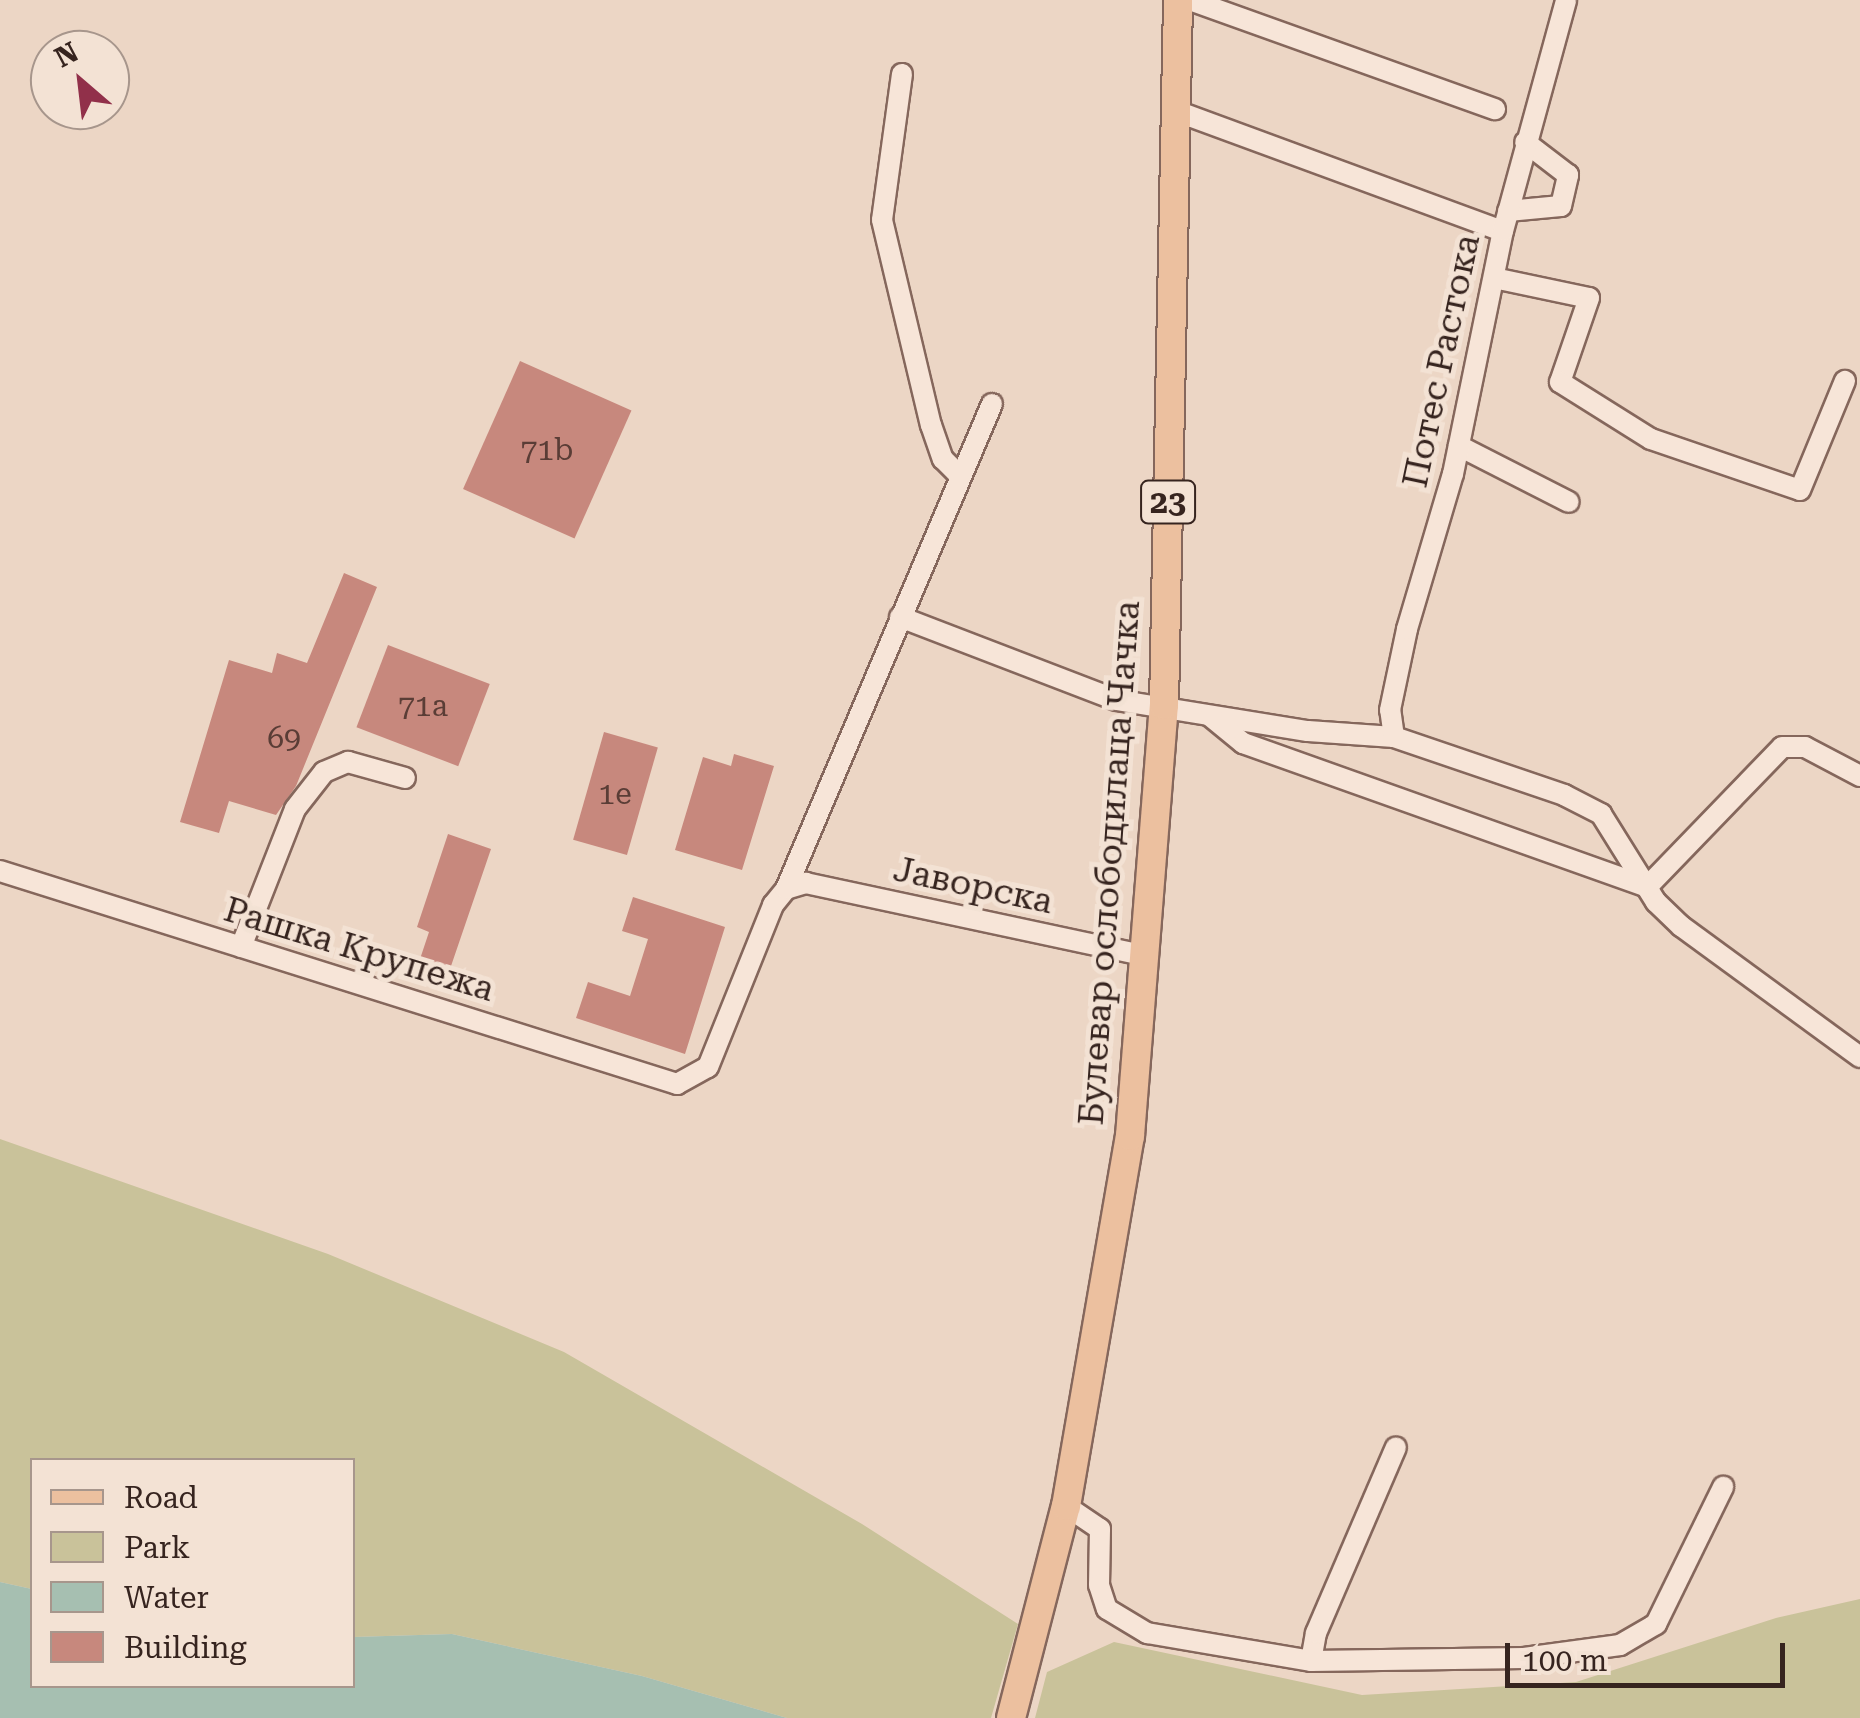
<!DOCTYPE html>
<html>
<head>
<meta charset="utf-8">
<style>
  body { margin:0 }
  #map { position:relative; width:1860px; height:1718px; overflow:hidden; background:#ecd6c5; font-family:"Roboto Serif",serif }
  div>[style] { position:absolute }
  .green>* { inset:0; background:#c9c29a }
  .water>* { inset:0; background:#a6bfb1 }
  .building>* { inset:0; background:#c7887d; transform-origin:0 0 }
  .roads { filter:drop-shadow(2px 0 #85675c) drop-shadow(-2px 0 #85675c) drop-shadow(0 2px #85675c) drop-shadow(0 -2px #85675c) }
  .minor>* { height:20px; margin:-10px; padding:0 10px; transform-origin:10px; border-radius:10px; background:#f7e5d8 }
  .major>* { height:28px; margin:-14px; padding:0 14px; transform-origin:14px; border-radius:14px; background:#ecc09f }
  span { translate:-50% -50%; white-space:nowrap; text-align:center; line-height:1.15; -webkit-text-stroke:10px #f3e2d4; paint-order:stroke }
  .number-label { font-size:30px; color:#5a3d36 }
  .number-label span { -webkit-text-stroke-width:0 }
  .shield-label span { padding:2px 8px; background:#f3e2d4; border:2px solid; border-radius:8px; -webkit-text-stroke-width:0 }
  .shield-label { font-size:32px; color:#36241f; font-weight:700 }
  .street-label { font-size:35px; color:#36241f }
  .legend { position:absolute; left:30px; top:1458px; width:325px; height:230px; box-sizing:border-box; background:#f3e2d4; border:2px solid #a7968c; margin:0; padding:12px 18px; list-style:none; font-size:30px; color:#36241f }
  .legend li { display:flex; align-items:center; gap:20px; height:50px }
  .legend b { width:50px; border:2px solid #a7968c }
  .north { position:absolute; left:30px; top:30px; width:100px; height:100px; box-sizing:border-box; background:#f3e2d4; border:2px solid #a7968c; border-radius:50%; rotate:332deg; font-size:28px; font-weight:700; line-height:40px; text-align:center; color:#36241f }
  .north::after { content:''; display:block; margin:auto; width:35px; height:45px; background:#91304a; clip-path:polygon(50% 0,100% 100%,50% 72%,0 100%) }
  .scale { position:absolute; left:1505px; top:1643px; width:280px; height:45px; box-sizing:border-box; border:5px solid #36241f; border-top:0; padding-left:12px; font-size:30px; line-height:35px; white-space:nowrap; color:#36241f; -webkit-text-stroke:8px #f3e2d4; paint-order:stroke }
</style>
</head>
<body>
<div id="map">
  <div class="green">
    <i style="clip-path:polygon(0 1139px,328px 1254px,564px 1352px,862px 1524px,1018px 1624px,991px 1718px,787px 1718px,642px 1676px,452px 1634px,353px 1637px,352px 1460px,32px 1460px,32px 1589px,0 1582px)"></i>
    <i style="clip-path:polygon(1860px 1599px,1860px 1718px,1035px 1718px,1047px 1672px,1114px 1642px,1362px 1695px,1576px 1682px,1776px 1618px)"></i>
  </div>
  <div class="water">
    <i style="clip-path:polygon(0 1582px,32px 1589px,32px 1686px,352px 1686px,353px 1637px,452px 1634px,642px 1676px,787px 1718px,0 1718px)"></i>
  </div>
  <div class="building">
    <i style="left:520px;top:361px;width:122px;height:140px;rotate:24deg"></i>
    <i style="clip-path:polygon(344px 573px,377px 587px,296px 786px,276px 815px,229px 801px,219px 833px,180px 822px,229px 660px,272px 673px,277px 653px,307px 663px)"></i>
    <i style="left:388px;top:645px;width:109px;height:88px;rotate:21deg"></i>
    <i style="left:604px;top:732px;width:56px;height:112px;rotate:16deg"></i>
    <i style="clip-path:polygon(734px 754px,774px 766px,742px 870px,675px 850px,703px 757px,731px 766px)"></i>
    <i style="clip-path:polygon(448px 834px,491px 849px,450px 969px,420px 959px,429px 932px,417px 927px)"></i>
    <i style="clip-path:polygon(633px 897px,725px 927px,685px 1054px,576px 1018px,588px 982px,630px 996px,648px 939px,622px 931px)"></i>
  </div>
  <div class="roads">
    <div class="minor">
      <i style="left:1190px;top:0;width:324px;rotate:19.7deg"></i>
      <i style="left:902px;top:74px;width:147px;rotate:97.8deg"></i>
      <i style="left:882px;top:220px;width:211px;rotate:76.6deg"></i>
      <i style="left:931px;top:425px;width:36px;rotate:71deg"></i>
      <i style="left:943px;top:459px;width:25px;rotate:45deg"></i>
      <i style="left:1176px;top:111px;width:348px;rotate:20.2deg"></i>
      <i style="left:1508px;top:211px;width:53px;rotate:-5.4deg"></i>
      <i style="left:1561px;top:206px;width:32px;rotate:-77deg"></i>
      <i style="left:1568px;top:175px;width:54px;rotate:-142.5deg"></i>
      <i style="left:1494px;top:278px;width:97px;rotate:11.9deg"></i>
      <i style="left:1589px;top:298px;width:89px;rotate:109deg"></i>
      <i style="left:1560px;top:382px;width:107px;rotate:32.1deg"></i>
      <i style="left:1651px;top:439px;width:157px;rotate:18.9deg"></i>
      <i style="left:1800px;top:490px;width:118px;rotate:-67.6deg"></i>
      <i style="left:1459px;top:446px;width:123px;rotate:27deg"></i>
      <i style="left:900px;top:617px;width:231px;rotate:21deg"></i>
      <i style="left:1116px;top:700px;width:194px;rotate:9.2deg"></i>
      <i style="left:1308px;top:731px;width:86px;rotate:4deg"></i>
      <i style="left:1394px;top:737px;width:180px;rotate:18.8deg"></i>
      <i style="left:1564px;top:795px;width:42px;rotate:27.2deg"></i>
      <i style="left:1601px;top:814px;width:104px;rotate:58deg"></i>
      <i style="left:1656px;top:902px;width:35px;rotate:44deg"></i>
      <i style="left:1681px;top:926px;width:222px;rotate:36.2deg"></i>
      <i style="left:1210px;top:716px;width:43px;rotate:39.3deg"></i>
      <i style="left:1243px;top:743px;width:429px;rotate:19.6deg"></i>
      <i style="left:1647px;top:887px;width:194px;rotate:-46deg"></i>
      <i style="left:1782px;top:747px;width:23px"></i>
      <i style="left:1805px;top:747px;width:62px;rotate:27.8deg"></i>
      <i style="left:1394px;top:737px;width:27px;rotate:-98deg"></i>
      <i style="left:1390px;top:710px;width:83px;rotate:-78.1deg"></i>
      <i style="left:1407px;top:629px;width:162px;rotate:-73.5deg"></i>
      <i style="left:1453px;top:474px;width:248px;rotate:-78.4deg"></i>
      <i style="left:1503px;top:231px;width:239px;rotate:-74.7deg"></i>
      <i style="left:0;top:871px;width:710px;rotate:17.46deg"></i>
      <i style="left:677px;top:1084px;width:35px;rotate:-29deg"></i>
      <i style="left:708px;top:1067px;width:175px;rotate:-68.1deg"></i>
      <i style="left:773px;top:905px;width:21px;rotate:-51deg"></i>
      <i style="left:786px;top:889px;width:21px;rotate:-17deg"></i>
      <i style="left:806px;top:883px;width:348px;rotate:12.1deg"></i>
      <i style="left:786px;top:889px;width:527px;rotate:-66.99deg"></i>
      <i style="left:241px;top:947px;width:148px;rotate:-68.6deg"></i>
      <i style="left:295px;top:809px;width:47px;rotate:-51.9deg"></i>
      <i style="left:324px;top:772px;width:26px;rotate:-23deg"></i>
      <i style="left:348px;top:762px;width:59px;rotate:15.7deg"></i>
      <i style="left:1066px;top:1506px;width:41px;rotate:34.1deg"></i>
      <i style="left:1100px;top:1529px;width:56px;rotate:91deg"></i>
      <i style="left:1099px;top:1585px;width:25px;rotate:72deg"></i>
      <i style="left:1107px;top:1609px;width:47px;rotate:31deg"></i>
      <i style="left:1147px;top:1633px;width:166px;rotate:9.7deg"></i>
      <i style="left:1311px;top:1661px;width:213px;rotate:-0.8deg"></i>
      <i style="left:1524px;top:1658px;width:97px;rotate:-7.7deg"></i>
      <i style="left:1620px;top:1645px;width:42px;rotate:-30.3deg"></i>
      <i style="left:1656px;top:1624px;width:153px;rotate:-63.9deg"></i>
      <i style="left:1311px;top:1661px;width:28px;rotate:-80deg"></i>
      <i style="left:1316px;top:1633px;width:202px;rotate:-66.7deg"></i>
    </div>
    <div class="major">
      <i style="left:1011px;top:1718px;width:219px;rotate:-75.5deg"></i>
      <i style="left:1066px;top:1506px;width:375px;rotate:-80.2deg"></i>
      <i style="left:1130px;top:1136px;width:432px;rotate:-85.5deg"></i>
      <i style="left:1164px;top:705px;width:705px;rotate:-88.86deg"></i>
    </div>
  </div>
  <div class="number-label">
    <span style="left:547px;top:450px">71b</span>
    <span style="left:423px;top:706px">71a</span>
    <span style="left:284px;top:738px">69</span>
    <span style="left:615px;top:794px">1e</span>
  </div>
  <div class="shield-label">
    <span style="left:1168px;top:502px">23</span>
  </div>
  <div class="street-label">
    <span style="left:1442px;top:361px;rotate:-78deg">Потес Растока</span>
    <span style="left:1110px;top:863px;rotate:-86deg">Булевар ослободилаца Чачка</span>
    <span style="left:973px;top:886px;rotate:12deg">Јаворска</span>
    <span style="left:359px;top:950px;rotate:17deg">Рашка Крупежа</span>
  </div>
  <ul class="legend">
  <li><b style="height:12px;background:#ecc09f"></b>Road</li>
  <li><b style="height:28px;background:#c9c29a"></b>Park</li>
  <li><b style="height:28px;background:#a6bfb1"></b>Water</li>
  <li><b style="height:28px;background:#c7887d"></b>Building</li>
  </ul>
  <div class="north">N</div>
  <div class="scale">100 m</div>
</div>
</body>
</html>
